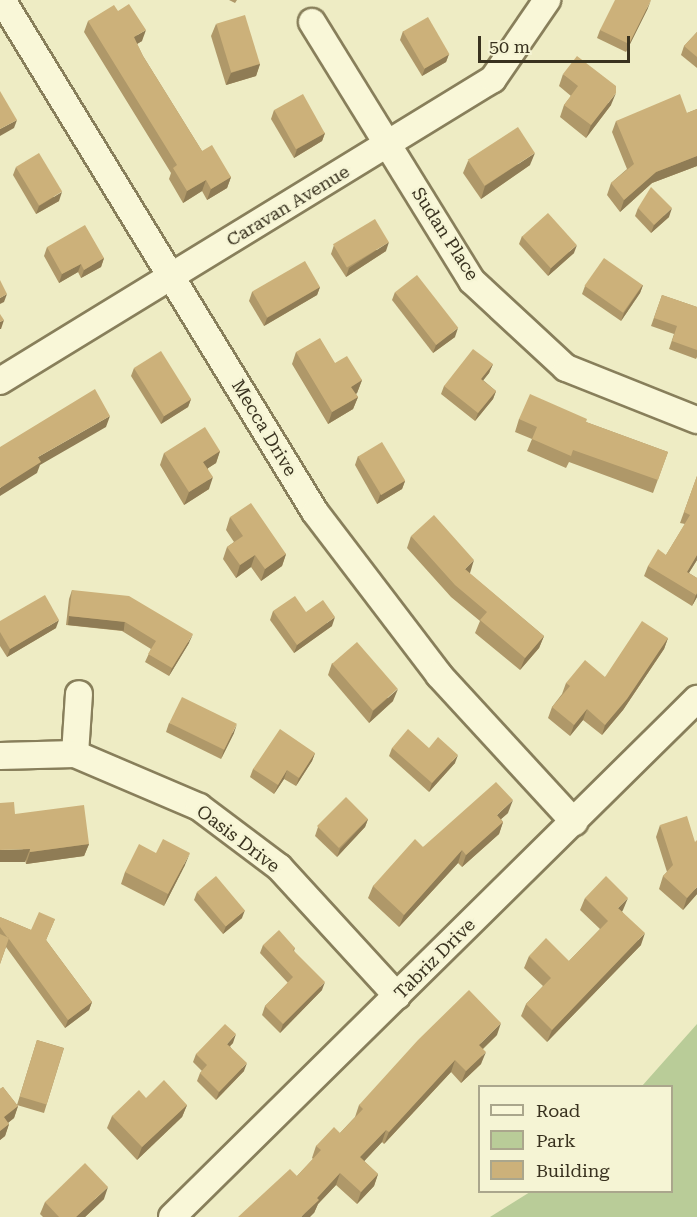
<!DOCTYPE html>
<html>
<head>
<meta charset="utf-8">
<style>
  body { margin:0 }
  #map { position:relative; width:697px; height:1217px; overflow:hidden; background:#eeecc4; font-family:"Roboto Serif",serif }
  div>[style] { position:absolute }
  .green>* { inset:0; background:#b9cc98 }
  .roads { filter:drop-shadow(2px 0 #887f5b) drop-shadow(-2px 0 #887f5b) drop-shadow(0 2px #887f5b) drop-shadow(0 -2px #887f5b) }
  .minor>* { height:26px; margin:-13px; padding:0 13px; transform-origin:13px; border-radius:13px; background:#f9f7d8 }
  .wall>* { inset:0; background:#af9869 }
  .shaded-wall>* { inset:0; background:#8f7c55; transform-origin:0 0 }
  .building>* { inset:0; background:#ccb17a; transform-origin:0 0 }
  span { translate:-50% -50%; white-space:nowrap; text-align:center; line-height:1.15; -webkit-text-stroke:4.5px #f5f4d4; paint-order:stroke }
  .street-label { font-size:18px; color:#39321f }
  .legend { position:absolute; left:478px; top:1085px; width:195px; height:108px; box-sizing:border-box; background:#f5f4d4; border:2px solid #aaa68c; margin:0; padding:8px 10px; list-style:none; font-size:18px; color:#39321f }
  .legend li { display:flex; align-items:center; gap:12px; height:30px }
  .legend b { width:30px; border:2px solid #aaa68c }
  .scale { position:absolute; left:478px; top:36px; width:152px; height:27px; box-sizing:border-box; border:3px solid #39321f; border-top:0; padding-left:8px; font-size:18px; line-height:21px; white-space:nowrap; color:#39321f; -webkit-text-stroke:4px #f5f4d4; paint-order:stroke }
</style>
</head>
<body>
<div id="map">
  <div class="green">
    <i style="clip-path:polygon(697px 1024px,697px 1217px,490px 1217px,530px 1192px,672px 1192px,672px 1086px,642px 1086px)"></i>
  </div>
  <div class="roads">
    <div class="minor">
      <i style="left:2px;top:0;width:600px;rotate:58.56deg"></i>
      <i style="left:315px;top:512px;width:205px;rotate:52.7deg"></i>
      <i style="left:439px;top:675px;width:200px;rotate:47.4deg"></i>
      <i style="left:312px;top:22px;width:304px;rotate:58.3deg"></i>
      <i style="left:472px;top:281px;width:128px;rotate:42.8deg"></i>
      <i style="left:566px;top:368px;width:141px;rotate:21.7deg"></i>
      <i style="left:0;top:381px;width:578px;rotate:-31.49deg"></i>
      <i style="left:493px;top:79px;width:96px;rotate:-55.6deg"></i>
      <i style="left:75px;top:754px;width:60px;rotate:-86.2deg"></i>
      <i style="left:0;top:756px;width:75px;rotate:-1.5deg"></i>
      <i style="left:75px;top:754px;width:135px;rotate:23.1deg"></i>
      <i style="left:199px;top:807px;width:100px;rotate:36.9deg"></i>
      <i style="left:279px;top:867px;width:175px;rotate:47.5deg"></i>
      <i style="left:172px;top:1217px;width:738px;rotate:-44.62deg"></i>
    </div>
  </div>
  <div class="wall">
    <i style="clip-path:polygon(229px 0,237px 0,235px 3px)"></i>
    <i style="clip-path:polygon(648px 8px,626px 52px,597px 38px,600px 30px)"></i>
    <i style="clip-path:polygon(118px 11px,142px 41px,137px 44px,143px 56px,202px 151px,231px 177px,227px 188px,207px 200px,202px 191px,183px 203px,169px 179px,171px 173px,84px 32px,88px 21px)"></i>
    <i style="clip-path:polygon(216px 24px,260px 64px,256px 76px,226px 85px,211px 36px)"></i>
    <i style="clip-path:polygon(403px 31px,449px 54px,446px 62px,422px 76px,400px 40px)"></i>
    <i style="clip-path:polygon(697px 32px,697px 68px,681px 55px,684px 46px)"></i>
    <i style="clip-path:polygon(563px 74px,611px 105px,586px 138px,560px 117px,564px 105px,571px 96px,559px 86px)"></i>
    <i style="clip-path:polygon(697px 109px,697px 166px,652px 183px,620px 212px,607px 195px,611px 183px,627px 169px,612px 132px,616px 121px,687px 113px)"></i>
    <i style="clip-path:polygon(274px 110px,325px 133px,322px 141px,294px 158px,271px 119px)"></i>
    <i style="clip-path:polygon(468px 161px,530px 165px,481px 199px,463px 173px)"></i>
    <i style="clip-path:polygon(16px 167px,59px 201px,36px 214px,13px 175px)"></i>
    <i style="clip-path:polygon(638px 208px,669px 217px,651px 233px,635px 216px)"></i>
    <i style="clip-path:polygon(522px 236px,574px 253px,548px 276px,519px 244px)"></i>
    <i style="clip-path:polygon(334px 245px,386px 251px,346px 277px,331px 254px)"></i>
    <i style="clip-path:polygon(47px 247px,104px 258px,101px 267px,81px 278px,78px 272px,59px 283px,44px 256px)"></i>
    <i style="clip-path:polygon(643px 285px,640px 293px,621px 321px,582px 294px,585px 286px)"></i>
    <i style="clip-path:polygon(320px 287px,317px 295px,264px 326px,249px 301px,252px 292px)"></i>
    <i style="clip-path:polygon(395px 292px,455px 337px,433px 353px,392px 300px)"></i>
    <i style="clip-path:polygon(662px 295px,697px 307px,697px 357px,696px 359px,669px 349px,674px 334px,651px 326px)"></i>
    <i style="clip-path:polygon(296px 352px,335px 363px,362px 380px,357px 393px,356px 394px,358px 397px,353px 409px,328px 424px,292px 364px)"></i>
    <i style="clip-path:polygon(493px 364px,489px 373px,483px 380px,496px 391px,493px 399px,475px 421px,441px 394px,444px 386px)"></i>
    <i style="clip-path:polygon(134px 368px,191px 399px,188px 407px,161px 424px,131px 376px)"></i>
    <i style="clip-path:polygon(519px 419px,586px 422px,668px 452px,653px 493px,569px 462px,566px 468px,527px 451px,532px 439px,515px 432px)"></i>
    <i style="clip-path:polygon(220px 451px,216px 463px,208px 468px,209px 489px,184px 505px,160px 465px,164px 453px)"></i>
    <i style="clip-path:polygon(358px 456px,405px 481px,402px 489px,377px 504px,355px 465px)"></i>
    <i style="clip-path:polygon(697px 476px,697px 560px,689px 573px,697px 578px,697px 597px,692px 606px,644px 576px,648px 566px,666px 555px,685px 524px,680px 523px)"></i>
    <i style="clip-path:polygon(230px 517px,286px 554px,282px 566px,261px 581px,251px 567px,236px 578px,223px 559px,227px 547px,234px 542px,226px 530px)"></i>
    <i style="clip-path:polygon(411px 536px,469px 573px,544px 636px,539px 648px,520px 670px,475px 633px,480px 621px,451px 597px,407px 548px)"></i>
    <i style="clip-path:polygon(72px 590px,189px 643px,169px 676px,145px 662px,151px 649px,122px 631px,66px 625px,69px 599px)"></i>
    <i style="clip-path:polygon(273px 611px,306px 612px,332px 626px,294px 653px,270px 620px)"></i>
    <i style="clip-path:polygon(0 621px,56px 628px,7px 657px,0 646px)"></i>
    <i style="clip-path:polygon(668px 638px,664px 649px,623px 710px,602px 735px,583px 720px,570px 736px,548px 718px,552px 707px,562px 694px,566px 683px,605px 677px)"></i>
    <i style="clip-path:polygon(332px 663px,393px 701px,369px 723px,328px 675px)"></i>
    <i style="clip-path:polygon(169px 723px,234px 733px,221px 759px,166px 732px)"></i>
    <i style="clip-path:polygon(392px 748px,429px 748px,455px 763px,429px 792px,389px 756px)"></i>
    <i style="clip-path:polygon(315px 753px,312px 761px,296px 786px,284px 779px,274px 794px,250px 777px,253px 769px)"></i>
    <i style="clip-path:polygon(508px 813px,501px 819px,503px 822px,499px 834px,462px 867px,458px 863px,399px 927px,368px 898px,373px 886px,423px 847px)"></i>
    <i style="clip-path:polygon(15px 814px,89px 844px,84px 856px,26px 864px)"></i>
    <i style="clip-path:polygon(368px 819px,365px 827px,337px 857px,315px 836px,318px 827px)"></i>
    <i style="clip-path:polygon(660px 825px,697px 894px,683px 910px,659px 889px,663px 876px,667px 872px,656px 837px)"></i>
    <i style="clip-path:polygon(156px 853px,185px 865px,164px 906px,121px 884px,125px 872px)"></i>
    <i style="clip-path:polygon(197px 892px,242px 918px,223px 934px,194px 900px)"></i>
    <i style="clip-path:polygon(585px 898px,623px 910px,622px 911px,641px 945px,547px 1042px,521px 1016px,526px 1004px,543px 986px,524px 968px,529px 956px,569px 961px,600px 929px,580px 910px)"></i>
    <i style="clip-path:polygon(0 917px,31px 930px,55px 919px,46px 940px,92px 1002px,89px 1010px,65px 1028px,6px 947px,0 964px)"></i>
    <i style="clip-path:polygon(263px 945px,295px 948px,294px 951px,322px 990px,280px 1033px,262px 1015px,265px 1006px,288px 983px,260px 953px)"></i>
    <i style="clip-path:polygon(497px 1035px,483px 1049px,481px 1064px,461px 1083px,451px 1072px,384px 1144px,382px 1142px,364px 1161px,378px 1174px,374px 1186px,357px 1204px,336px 1185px,318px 1204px,314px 1213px,297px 1176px,313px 1159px,312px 1158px,316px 1146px,340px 1133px,355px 1117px,359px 1105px)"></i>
    <i style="clip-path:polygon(37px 1040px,64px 1048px,44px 1113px,17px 1105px,18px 1106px,14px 1118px,8px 1123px,9px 1124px,5px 1136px,0 1140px,0 1089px,3px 1087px,17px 1105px)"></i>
    <i style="clip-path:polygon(233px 1043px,230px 1046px,244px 1071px,216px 1100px,197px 1081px,200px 1073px,202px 1071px,193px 1062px,196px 1054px)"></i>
    <i style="clip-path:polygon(146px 1098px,187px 1105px,182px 1117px,137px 1160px,107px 1128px,112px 1116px)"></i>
    <i style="clip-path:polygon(104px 1199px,85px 1217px,43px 1217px,40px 1214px,45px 1202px)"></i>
  </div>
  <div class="shaded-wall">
    <i style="clip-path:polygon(651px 0,648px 8px,626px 52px,629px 44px)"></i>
    <i style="clip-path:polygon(146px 30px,142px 41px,130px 48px,134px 37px)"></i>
    <i style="clip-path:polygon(449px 54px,446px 62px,422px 76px,425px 68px)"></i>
    <i style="clip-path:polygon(260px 64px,256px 76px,226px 85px,231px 73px)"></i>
    <i style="clip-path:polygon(616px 93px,611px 105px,586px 138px,591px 125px)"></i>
    <i style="clip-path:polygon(17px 120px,14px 128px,0 136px,0 129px)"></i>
    <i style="clip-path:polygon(325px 133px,322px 141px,294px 158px,297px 149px)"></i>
    <i style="clip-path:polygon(535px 153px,530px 165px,481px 199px,485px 186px)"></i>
    <i style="clip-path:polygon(697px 156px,697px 166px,652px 183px,620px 212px,624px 200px,656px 172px)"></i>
    <i style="clip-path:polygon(231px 177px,227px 188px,207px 200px,211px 189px)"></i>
    <i style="clip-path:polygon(206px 180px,202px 191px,183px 203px,187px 191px)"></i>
    <i style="clip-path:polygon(62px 192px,59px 201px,36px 214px,39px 206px)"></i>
    <i style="clip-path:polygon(672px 208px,669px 217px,651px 233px,654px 225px)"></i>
    <i style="clip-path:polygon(389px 242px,386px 251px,346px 277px,349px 268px)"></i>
    <i style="clip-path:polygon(577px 245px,574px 253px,548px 276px,551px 268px)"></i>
    <i style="clip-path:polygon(104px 258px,101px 267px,81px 278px,84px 270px)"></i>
    <i style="clip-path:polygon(81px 264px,78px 272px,59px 283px,62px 274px)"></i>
    <i style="clip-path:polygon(643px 285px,640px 293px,621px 321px,624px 313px)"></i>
    <i style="clip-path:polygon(320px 287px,317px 295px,264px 326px,267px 318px)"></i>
    <i style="clip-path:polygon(7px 294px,4px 302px,0 304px,0 298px)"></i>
    <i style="clip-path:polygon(4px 320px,1px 329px,0 329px,0 322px)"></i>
    <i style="clip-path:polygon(458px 328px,455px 337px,433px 353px,436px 345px)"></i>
    <i style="clip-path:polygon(493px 364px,489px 373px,478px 387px,481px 379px)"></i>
    <i style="clip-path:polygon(362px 380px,357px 393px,347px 399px,351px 387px)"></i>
    <i style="clip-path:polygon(496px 391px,493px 399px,475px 421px,478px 413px)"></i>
    <i style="clip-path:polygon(358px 397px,353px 409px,328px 424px,332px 412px)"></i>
    <i style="clip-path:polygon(191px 399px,188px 407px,161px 424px,164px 416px)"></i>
    <i style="clip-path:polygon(110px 416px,106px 427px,40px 465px,37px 473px,0 496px,0 488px,38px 457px)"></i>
    <i style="clip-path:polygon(220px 451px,216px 463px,199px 474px,203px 462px)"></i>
    <i style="clip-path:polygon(213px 477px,209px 489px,184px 505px,189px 492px)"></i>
    <i style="clip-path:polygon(405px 481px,402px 489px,377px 504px,380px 495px)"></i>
    <i style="clip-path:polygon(286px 554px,282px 566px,261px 581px,265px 569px)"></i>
    <i style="clip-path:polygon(255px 555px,251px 567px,236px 578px,240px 565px)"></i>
    <i style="clip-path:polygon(697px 555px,697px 560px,683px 582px,687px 572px)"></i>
    <i style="clip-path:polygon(474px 560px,470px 573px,460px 581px,465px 569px)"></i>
    <i style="clip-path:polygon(697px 593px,697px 597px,692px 606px,696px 595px)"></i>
    <i style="left:69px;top:616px;width:56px;height:9px;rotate:6deg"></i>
    <i style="clip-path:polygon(335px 617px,332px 626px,294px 653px,297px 645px)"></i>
    <i style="clip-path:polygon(59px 620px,56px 628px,7px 657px,10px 649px)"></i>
    <i style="clip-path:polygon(193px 634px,189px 643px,169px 676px,172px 668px)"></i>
    <i style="clip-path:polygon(544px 636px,539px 648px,520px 670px,525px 658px)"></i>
    <i style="clip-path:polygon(668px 638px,664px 649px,623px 710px,602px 735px,605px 725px)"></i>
    <i style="clip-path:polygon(398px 689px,393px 701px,369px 723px,373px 711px)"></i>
    <i style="clip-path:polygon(587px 709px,583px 720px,570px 736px,574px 725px)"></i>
    <i style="clip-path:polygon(237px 724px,234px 733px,221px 759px,224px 750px)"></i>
    <i style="clip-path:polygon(315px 753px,312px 761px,296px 786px,299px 778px)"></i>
    <i style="clip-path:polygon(458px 755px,455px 763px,429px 792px,432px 783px)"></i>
    <i style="clip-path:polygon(287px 770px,284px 779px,274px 794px,278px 785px)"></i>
    <i style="clip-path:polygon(513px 800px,508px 813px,492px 827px,497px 815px)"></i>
    <i style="clip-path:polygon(368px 819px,365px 827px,337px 857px,340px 849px)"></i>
    <i style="clip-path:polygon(503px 822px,499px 834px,462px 867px,466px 855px)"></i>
    <i style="clip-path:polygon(89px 844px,84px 856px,26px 864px,30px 852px)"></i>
    <i style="clip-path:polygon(30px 849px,25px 862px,0 862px,0 850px)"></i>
    <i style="clip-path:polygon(462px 850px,458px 863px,399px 927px,404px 915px)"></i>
    <i style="clip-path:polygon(190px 853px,185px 865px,164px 906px,168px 894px)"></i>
    <i style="clip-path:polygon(697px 887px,697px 894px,683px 910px,687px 898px)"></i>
    <i style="clip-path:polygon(628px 898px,623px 910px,614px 920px,618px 908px)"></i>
    <i style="clip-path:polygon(245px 910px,242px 918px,223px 934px,226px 926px)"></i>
    <i style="clip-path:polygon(645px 933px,641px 945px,547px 1042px,552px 1030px)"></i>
    <i style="clip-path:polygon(325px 982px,322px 990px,280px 1033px,283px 1024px)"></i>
    <i style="clip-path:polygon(92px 1002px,89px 1010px,65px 1028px,68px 1020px)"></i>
    <i style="clip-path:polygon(501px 1023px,497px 1035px,474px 1057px,479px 1045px)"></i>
    <i style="clip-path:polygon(236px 1034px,233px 1043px,224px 1052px,227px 1044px)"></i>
    <i style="clip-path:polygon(486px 1052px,481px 1064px,461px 1083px,466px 1071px)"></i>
    <i style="clip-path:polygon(455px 1060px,451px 1072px,384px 1144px,389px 1132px)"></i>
    <i style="clip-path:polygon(247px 1063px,244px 1071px,216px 1100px,219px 1092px)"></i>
    <i style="clip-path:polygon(187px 1105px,182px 1117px,137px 1160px,142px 1147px)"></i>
    <i style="clip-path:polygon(18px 1106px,14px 1118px,0 1129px,4px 1117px)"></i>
    <i style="clip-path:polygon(9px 1124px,5px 1136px,0 1140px,0 1131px)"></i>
    <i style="clip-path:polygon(386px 1130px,382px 1142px,356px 1170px,360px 1157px)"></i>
    <i style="clip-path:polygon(340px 1173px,336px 1185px,318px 1204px,314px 1213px,310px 1217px,301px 1217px,317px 1198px)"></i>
    <i style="clip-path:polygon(378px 1174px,374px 1186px,357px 1204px,361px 1192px)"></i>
    <i style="clip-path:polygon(108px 1187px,104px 1199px,85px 1217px,76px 1217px)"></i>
  </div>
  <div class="building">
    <i style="clip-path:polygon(615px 0,651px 0,629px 44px,600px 30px)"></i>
    <i style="clip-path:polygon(129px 4px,146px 30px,134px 37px,143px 56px,202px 151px,212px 145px,231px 177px,211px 189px,206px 180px,187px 191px,173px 168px,177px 165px,88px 21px,114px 5px,118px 11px)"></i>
    <i style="left:245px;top:15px;width:51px;height:30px;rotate:73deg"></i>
    <i style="left:428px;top:17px;width:43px;height:29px;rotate:60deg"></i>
    <i style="clip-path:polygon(697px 32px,697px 57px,684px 46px)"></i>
    <i style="clip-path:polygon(577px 56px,616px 86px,616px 93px,591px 125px,564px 105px,578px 86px,563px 74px)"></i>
    <i style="clip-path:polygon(0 91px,17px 120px,0 129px)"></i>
    <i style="left:303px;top:94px;width:45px;height:33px;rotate:61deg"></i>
    <i style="clip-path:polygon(680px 94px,687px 113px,697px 109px,697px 156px,656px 172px,624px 200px,611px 183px,634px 164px,616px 121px)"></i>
    <i style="left:518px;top:127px;width:31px;height:60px;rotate:57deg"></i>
    <i style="left:39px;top:153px;width:45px;height:27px;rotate:59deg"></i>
    <i style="clip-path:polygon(651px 187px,672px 208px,654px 225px,638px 208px)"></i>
    <i style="left:548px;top:213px;width:43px;height:35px;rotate:48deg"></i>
    <i style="left:375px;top:219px;width:27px;height:49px;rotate:59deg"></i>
    <i style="clip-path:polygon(85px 225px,104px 258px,84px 270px,81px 264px,62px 274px,47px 247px)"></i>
    <i style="left:604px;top:258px;width:47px;height:34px;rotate:35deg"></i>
    <i style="left:305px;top:261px;width:30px;height:61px;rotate:60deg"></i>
    <i style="left:417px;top:275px;width:67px;height:28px;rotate:52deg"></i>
    <i style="clip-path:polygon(0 280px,7px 294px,0 298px)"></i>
    <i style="clip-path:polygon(662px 295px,697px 307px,697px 350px,672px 341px,677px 326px,654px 318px)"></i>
    <i style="clip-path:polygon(0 314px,4px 320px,0 322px)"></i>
    <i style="clip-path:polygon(320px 338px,335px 363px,347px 356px,362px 380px,351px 387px,358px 397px,332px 412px,296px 352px)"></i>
    <i style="clip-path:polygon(473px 349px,493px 364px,481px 379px,496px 391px,478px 413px,444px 386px)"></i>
    <i style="left:161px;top:351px;width:57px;height:32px;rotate:58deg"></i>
    <i style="clip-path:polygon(95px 389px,110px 416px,38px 457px,41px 462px,0 488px,0 447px)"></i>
    <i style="clip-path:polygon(530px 394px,587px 419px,586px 422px,668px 452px,658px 480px,573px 450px,571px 456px,532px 439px,537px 427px,519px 419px)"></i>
    <i style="clip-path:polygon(205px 427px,220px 451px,203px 462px,213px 477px,189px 492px,164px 453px)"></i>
    <i style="left:382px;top:442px;width:45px;height:28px;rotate:59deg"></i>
    <i style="clip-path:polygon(697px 476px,697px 555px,687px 572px,697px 578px,697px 593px,696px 595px,648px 566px,658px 549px,666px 555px,690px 515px,684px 512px)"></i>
    <i style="clip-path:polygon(251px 503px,286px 554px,265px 569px,255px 555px,240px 565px,227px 547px,243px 536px,230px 517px)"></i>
    <i style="clip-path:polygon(434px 515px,474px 560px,465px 569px,544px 636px,525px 658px,480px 620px,487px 612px,455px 585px,411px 536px)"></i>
    <i style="clip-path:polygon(72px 590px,129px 596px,193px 634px,172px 668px,148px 654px,156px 641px,125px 622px,69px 616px)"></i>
    <i style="clip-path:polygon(45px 595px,59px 620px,10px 649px,0 632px,0 621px)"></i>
    <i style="clip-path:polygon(295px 596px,306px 612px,323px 600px,335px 617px,297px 645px,273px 611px)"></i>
    <i style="clip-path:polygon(642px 621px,668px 638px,627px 699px,605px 725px,587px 709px,574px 725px,552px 707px,570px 686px,566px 683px,585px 660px,605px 677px)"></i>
    <i style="left:357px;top:642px;width:62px;height:33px;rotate:49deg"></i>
    <i style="left:182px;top:697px;width:61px;height:29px;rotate:26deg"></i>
    <i style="clip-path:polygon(280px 729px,315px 753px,299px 778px,287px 770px,278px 785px,253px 769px)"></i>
    <i style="clip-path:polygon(408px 729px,429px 748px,438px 737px,458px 755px,432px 783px,392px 748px)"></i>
    <i style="clip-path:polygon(496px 782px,513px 800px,497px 815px,503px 822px,466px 855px,462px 850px,404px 915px,373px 886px,415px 839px,423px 847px)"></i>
    <i style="left:346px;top:797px;width:31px;height:41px;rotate:45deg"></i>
    <i style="clip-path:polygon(14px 802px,15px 814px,84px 805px,89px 844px,30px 852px,30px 849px,0 850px,0 803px)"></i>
    <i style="clip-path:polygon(687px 816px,695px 842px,697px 840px,697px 887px,687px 898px,663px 876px,673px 865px,660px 825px)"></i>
    <i style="clip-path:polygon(163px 839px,190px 853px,168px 894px,125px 872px,139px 844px,156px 853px)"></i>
    <i style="left:216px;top:876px;width:45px;height:25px;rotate:50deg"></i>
    <i style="clip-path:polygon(606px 876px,628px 898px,618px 908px,645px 933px,552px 1030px,526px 1004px,551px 978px,529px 956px,546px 938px,569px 961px,608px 921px,585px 898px)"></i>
    <i style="clip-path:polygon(39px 912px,55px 919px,46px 940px,92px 1002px,68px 1020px,9px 939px,9px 938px,7px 937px,0 927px,0 917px,31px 930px)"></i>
    <i style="clip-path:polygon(279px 930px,295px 948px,293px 950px,325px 982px,283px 1024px,265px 1006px,293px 977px,263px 945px)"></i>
    <i style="clip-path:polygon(0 934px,9px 938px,0 964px)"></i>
    <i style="clip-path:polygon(469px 990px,501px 1023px,479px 1045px,486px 1052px,466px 1071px,455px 1060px,389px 1132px,386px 1130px,360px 1157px,378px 1174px,361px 1192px,340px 1173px,317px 1198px,319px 1200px,301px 1217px,238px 1217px,290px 1169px,297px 1176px,321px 1150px,316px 1146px,334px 1127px,340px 1133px,363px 1109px,359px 1105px,418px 1040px)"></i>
    <i style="clip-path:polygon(225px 1024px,236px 1034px,227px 1044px,247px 1063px,219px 1092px,200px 1073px,207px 1065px,196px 1054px)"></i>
    <i style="left:37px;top:1040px;width:28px;height:59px;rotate:17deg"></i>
    <i style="clip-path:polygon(164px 1080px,187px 1105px,142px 1147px,112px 1116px,139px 1090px,146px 1098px)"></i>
    <i style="clip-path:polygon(3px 1087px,18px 1106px,4px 1117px,9px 1124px,0 1131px,0 1089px)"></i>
    <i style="clip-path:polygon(85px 1163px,108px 1187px,76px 1217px,59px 1217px,45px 1202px)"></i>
  </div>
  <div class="street-label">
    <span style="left:288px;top:206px;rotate:-31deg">Caravan Avenue</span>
    <span style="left:445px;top:234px;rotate:57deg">Sudan Place</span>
    <span style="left:264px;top:428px;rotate:59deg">Mecca Drive</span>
    <span style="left:238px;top:839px;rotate:37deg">Oasis Drive</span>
    <span style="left:435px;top:959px;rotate:-45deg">Tabriz Drive</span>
  </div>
  <ul class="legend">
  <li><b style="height:8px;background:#f9f7d8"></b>Road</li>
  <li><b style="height:16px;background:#b9cc98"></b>Park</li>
  <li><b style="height:16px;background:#ccb17a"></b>Building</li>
  </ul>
  <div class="scale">50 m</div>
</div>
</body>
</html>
